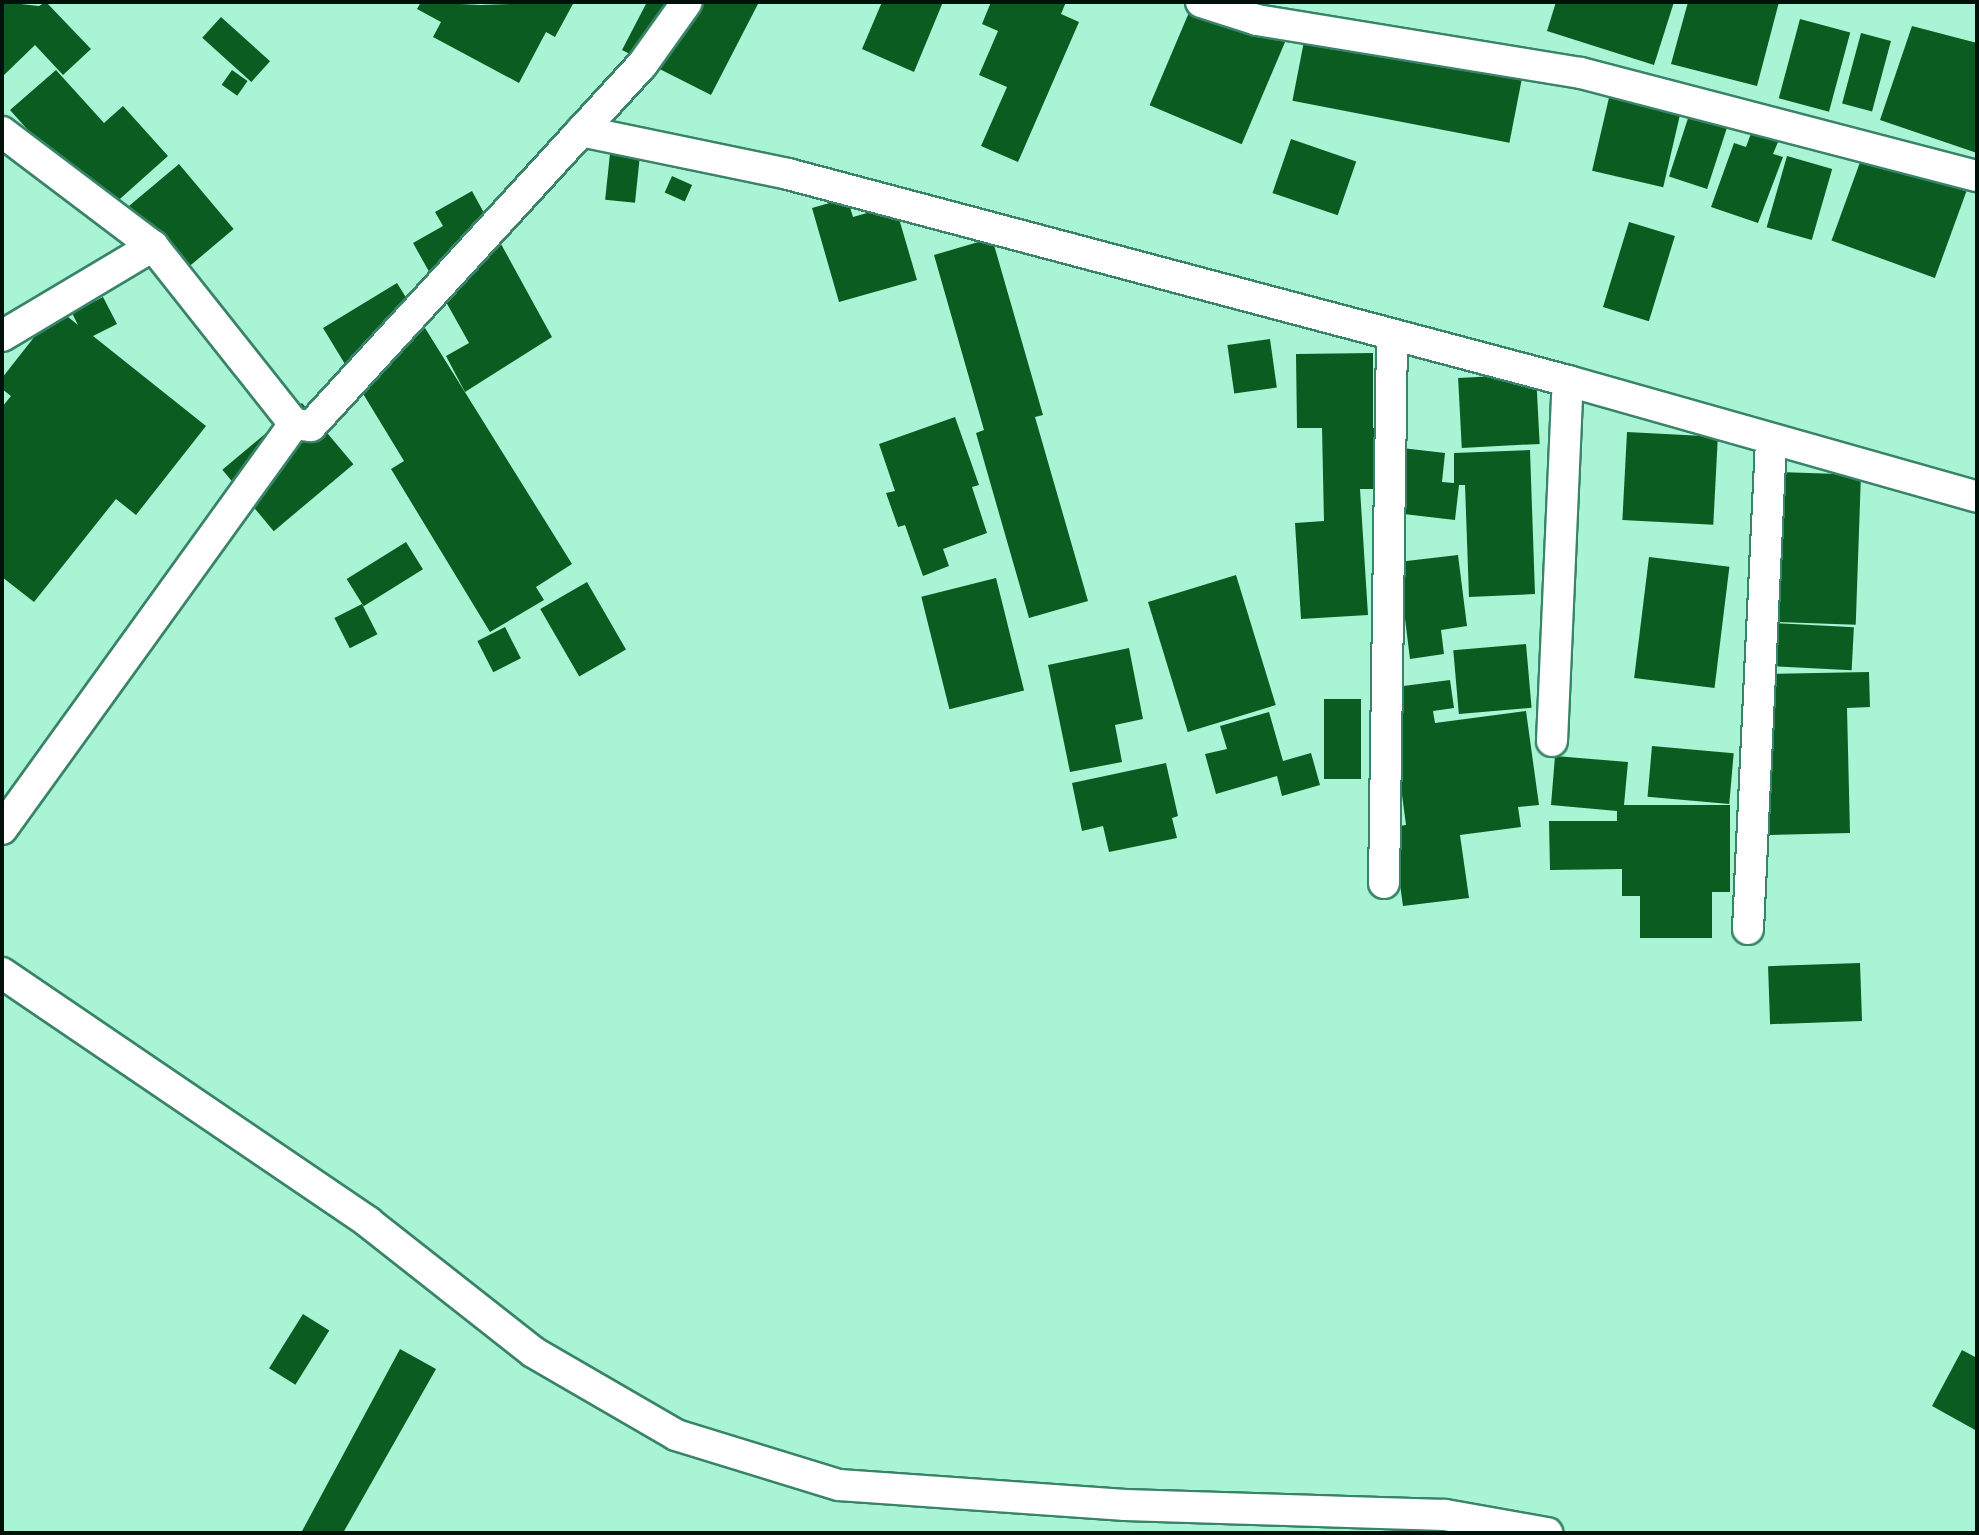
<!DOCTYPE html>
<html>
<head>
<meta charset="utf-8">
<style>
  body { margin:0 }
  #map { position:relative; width:1979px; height:1535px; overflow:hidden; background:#a9f4d5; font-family:"Varela Round",sans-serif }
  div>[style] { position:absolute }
  .building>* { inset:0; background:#0b5c20; transform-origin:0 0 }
  .roads { filter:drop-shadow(2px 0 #398469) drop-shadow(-2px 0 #398469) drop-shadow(0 2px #398469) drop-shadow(0 -2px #398469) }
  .minor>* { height:30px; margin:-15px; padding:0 15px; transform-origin:15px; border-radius:15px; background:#fff }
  span { translate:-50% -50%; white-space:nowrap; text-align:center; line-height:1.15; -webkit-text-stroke:8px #c2fde4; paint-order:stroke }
  .frame { position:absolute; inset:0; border:4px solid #00110a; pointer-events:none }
</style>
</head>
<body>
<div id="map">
  <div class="building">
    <i style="clip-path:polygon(2px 2px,39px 6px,46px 2px,91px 49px,63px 75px,35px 45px,2px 77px)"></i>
    <i style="clip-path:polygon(421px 2px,480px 5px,574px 2px,555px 37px,546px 32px,519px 83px,433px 37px,441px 22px,417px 9px)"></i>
    <i style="clip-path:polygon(647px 2px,759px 2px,711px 95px,622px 50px)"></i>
    <i style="clip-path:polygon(882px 2px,943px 2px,914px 72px,862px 49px)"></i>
    <i style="clip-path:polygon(991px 2px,1066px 2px,1061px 14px,1079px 22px,1018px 162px,981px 146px,1007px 87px,979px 75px,998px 31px,982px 24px)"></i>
    <i style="clip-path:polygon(1556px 2px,1674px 2px,1654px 65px,1547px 31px)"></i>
    <i style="clip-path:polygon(1688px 2px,1779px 2px,1757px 86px,1671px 64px)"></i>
    <i style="left:1193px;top:3px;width:100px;height:111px;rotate:23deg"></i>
    <i style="left:221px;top:17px;width:66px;height:28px;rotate:42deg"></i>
    <i style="left:1800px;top:19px;width:52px;height:82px;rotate:15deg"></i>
    <i style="clip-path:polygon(1912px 26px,1977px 43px,1977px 153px,1880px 120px)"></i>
    <i style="left:1306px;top:31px;width:221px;height:71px;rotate:11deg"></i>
    <i style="left:1861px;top:33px;width:31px;height:73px;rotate:15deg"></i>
    <i style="clip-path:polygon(56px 70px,104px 123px,123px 106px,168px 156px,103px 214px,10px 110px)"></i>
    <i style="left:232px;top:70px;width:19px;height:18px;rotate:35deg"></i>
    <i style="left:1611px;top:89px;width:73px;height:84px;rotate:13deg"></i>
    <i style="left:1691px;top:109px;width:40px;height:71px;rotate:18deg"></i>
    <i style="clip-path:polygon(1756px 120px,1783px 130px,1773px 154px,1783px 157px,1758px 223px,1711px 207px,1734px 143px,1746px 147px)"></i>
    <i style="left:1291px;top:139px;width:69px;height:57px;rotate:19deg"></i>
    <i style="left:611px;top:144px;width:30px;height:56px;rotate:6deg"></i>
    <i style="left:1863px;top:154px;width:110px;height:92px;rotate:20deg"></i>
    <i style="left:1787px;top:156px;width:47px;height:74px;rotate:16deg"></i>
    <i style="left:179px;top:164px;width:85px;height:89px;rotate:50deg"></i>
    <i style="left:672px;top:176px;width:22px;height:18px;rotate:24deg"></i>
    <i style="clip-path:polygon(472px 191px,552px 337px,465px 392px,446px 356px,469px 343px,413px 243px,443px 226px,435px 212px)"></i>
    <i style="clip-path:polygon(847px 198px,853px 217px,895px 205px,917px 280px,839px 302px,812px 208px)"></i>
    <i style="left:1629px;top:222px;width:48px;height:89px;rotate:17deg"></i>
    <i style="clip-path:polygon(992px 238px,1043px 415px,1035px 417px,1088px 601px,1029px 618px,976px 433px,984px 430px,934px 255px)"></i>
    <i style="clip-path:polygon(397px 283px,572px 564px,536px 587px,544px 600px,490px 632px,391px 469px,404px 461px,323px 328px)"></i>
    <i style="clip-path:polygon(103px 297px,117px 324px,93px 336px,206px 426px,136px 515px,116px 499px,34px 602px,2px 577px,2px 407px,11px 396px,2px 389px,2px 378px,57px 308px,78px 325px,72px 313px)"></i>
    <i style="left:1270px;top:339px;width:49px;height:43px;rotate:82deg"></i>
    <i style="clip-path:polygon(1373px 353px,1373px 428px,1386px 428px,1386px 489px,1360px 489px,1368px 615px,1301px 619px,1295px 523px,1324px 521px,1322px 428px,1297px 428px,1296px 354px)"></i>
    <i style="left:1536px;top:374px;width:70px;height:78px;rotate:87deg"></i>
    <i style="left:302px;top:403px;width:80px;height:104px;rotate:50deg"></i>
    <i style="clip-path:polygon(955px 417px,979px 485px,972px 487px,987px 533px,943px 549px,949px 566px,923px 576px,905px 525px,898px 527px,886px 493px,895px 491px,879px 444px)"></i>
    <i style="left:1627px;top:432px;width:91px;height:88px;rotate:3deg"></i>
    <i style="clip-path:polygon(1402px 448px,1445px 453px,1442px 482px,1454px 483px,1454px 453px,1530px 450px,1535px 594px,1469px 597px,1465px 485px,1459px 485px,1455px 520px,1395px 513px)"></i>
    <i style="left:1779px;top:472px;width:82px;height:150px;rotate:2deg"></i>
    <i style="left:406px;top:542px;width:32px;height:70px;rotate:58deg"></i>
    <i style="clip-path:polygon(1458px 555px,1467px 626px,1441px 630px,1444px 654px,1410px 659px,1398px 562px)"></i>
    <i style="left:1649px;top:557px;width:81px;height:122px;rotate:7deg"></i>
    <i style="left:1236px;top:575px;width:136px;height:92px;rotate:73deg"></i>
    <i style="left:996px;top:578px;width:116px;height:77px;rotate:76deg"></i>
    <i style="left:587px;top:582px;width:78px;height:54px;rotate:60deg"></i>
    <i style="left:362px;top:604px;width:34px;height:31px;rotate:63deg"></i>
    <i style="left:1771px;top:623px;width:83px;height:43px;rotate:3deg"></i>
    <i style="left:505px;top:627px;width:35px;height:31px;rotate:63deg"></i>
    <i style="left:1526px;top:644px;width:64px;height:73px;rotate:85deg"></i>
    <i style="clip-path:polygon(1129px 648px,1143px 719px,1115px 725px,1122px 762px,1070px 772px,1048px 665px)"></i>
    <i style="clip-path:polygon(1869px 672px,1870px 707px,1847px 708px,1850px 833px,1769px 835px,1766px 674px)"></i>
    <i style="clip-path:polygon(1450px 680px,1454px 708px,1433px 711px,1435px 723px,1526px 711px,1539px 805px,1518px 807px,1521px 827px,1460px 835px,1469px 898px,1403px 906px,1392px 827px,1406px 825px,1388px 688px)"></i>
    <i style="left:1324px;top:699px;width:37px;height:80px"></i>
    <i style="clip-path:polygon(1269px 712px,1283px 761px,1311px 753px,1320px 785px,1282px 796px,1277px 776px,1216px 794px,1205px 754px,1227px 749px,1220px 726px)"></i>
    <i style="left:1652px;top:746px;width:82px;height:51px;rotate:5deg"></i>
    <i style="clip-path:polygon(1555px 756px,1628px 762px,1624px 805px,1730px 805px,1730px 892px,1712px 892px,1712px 938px,1640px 938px,1640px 896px,1622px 896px,1622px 869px,1550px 870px,1549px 821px,1617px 821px,1617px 811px,1551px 805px)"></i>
    <i style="clip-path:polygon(1166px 763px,1178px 816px,1172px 818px,1177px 838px,1109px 852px,1103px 826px,1082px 831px,1072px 783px)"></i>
    <i style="left:1860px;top:963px;width:58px;height:92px;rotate:88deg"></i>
    <i style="left:303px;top:1314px;width:31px;height:64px;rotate:32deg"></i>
    <i style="clip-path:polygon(400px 1349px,436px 1369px,343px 1533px,301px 1533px)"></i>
    <i style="clip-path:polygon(1962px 1350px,1977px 1358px,1977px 1431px,1932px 1406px)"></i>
  </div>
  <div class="roads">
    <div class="minor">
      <i style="left:1201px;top:2px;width:59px;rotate:17.8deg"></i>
      <i style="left:1257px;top:20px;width:328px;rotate:9.3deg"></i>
      <i style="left:1581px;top:73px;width:409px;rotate:14.6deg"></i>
      <i style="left:581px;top:131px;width:211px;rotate:11.7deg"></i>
      <i style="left:788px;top:174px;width:807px;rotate:14.86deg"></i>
      <i style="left:1568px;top:381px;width:425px;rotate:15.8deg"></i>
      <i style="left:2px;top:132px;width:189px;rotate:37.1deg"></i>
      <i style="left:153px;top:246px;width:227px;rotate:51.6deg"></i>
      <i style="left:2px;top:336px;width:176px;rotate:-30.8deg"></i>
      <i style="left:1552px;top:741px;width:360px;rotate:-87.5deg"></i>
      <i style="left:2px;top:829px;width:499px;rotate:-54.2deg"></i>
      <i style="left:294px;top:424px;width:17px;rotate:7deg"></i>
      <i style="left:311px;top:426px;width:490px;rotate:-47.5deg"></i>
      <i style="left:642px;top:65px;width:77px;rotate:-54.5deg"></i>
      <i style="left:1384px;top:883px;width:545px;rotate:-89.16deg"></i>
      <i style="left:1748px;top:929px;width:488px;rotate:-87.3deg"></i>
      <i style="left:2px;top:973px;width:443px;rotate:34.2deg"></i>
      <i style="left:368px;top:1222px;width:210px;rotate:38.2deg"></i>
      <i style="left:533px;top:1352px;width:165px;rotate:30.1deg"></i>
      <i style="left:676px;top:1435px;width:170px;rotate:17.1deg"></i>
      <i style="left:839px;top:1485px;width:287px;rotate:4deg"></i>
      <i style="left:1125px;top:1505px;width:320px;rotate:1.8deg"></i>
      <i style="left:1445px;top:1515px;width:104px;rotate:10deg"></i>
    </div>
  </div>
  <div class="frame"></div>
</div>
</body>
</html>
